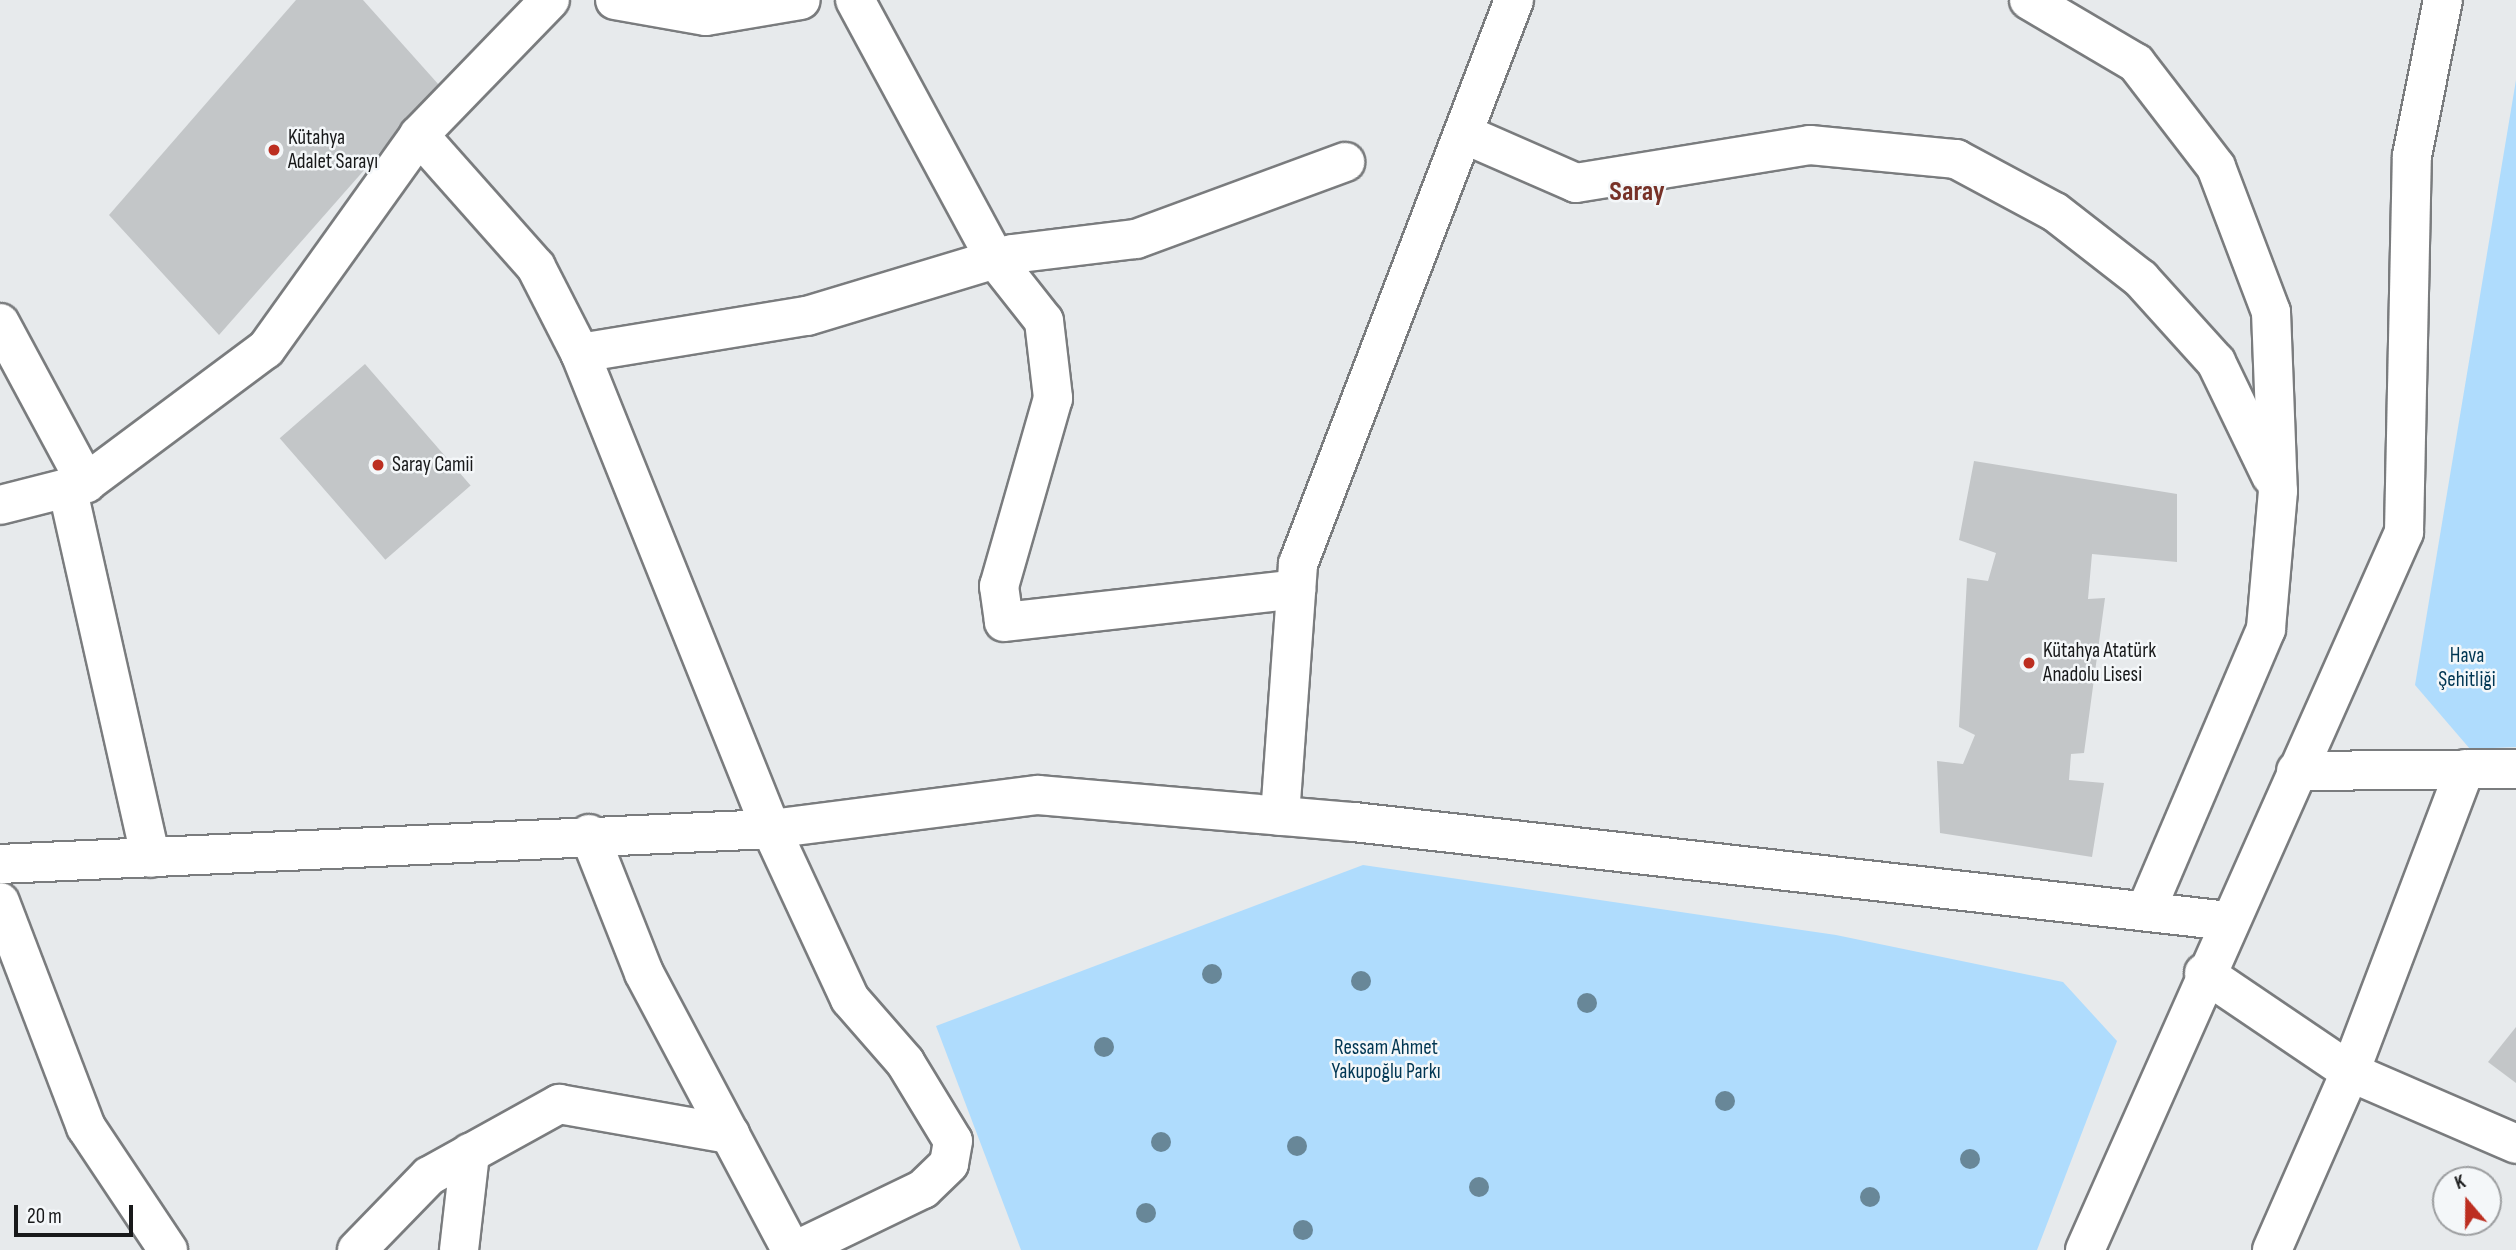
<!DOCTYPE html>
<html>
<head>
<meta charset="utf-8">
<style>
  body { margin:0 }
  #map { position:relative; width:2516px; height:1250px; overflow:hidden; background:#e7eaec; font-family:"Sofia Sans Condensed",sans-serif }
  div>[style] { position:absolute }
  .green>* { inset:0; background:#afdcfd }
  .building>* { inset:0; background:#c3c6c8; transform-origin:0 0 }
  .roads { filter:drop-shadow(2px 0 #7a7c7e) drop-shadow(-2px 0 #7a7c7e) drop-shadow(0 2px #7a7c7e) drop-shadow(0 -2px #7a7c7e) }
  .minor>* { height:38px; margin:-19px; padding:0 19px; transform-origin:19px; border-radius:19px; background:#fff }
  .trees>* { width:20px; height:20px; margin:-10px; border-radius:50%; background:#688798 }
  .dots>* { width:19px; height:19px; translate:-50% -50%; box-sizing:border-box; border:4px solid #f4f7f9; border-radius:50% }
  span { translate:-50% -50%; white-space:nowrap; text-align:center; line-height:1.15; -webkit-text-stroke:5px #f4f7f9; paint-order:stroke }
  .poi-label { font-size:21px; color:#18191a }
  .left { translate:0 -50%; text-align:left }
  .park-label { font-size:21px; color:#003653 }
  .district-label { font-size:28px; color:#773127; font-weight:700 }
  .north { position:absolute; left:2432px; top:1166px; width:70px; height:70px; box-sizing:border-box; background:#f4f7f9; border:2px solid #9c9ea0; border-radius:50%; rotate:340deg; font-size:19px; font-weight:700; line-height:28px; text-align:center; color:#18191a }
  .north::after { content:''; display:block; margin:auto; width:24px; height:32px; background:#bc2e20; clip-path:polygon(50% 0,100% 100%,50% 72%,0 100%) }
  .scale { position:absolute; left:14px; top:1205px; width:119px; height:32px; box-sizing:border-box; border:4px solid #18191a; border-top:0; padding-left:9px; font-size:21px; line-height:24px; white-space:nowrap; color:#18191a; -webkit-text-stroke:5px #f4f7f9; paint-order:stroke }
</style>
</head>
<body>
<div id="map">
  <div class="green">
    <i style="clip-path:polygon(2516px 80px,2516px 747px,2470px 749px,2415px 685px)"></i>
    <i style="clip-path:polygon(1363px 865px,1836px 935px,2063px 982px,2117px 1041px,2037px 1250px,1021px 1250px,936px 1026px)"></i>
  </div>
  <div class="building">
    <i style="clip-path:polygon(296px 0,363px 0,439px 85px,219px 335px,109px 215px)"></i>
    <i style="left:365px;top:364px;width:161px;height:113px;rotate:49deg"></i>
    <i style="clip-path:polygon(1974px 461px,2177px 494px,2177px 562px,2092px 554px,2088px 599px,2105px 598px,2084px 753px,2071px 754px,2069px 780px,2104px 783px,2092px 857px,1940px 833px,1937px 761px,1963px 764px,1975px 735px,1959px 727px,1967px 578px,1988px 581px,1996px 553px,1959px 540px)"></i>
    <i style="clip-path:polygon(2516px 1027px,2516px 1083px,2488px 1062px)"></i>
  </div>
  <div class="roads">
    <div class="minor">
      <i style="left:615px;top:0;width:92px;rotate:10deg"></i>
      <i style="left:706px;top:16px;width:96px;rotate:-9.6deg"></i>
      <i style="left:855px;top:0;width:294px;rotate:61.6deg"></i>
      <i style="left:995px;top:259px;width:79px;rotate:51.7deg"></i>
      <i style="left:1044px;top:321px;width:78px;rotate:83.3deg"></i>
      <i style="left:1053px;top:398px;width:196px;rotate:106deg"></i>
      <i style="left:999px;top:586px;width:36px;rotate:82deg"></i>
      <i style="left:1004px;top:622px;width:294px;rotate:-6.4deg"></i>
      <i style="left:2029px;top:0;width:124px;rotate:30.5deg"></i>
      <i style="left:2136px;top:63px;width:131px;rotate:52.4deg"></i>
      <i style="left:2216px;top:167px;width:155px;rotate:69.2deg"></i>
      <i style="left:2271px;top:312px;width:179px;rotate:87.8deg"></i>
      <i style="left:2278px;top:491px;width:139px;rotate:95deg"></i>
      <i style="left:2266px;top:629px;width:306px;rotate:113.1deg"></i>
      <i style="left:1464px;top:134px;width:122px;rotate:23.6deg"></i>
      <i style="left:1576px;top:183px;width:237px;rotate:-9.2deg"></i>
      <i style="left:1810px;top:145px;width:147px;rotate:5.5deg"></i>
      <i style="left:1956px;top:159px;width:112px;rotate:28.2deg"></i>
      <i style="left:2055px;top:212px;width:109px;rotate:37.9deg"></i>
      <i style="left:2141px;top:279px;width:112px;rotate:47.9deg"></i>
      <i style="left:2216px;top:362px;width:127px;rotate:64.2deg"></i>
      <i style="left:419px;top:135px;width:176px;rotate:48.4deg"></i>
      <i style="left:536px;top:267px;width:97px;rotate:62.9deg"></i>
      <i style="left:580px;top:353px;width:513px;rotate:68.14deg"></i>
      <i style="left:771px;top:829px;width:187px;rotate:65.1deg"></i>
      <i style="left:850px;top:999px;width:84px;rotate:48.9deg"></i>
      <i style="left:905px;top:1062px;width:92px;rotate:58.7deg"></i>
      <i style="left:953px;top:1141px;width:23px;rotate:100deg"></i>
      <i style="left:949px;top:1164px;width:36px;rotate:136deg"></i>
      <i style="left:923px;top:1189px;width:140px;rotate:154.2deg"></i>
      <i style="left:0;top:323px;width:182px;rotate:61.7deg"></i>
      <i style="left:580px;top:353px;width:230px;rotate:-9.3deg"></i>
      <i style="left:807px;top:316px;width:214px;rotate:-16.8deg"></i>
      <i style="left:1012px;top:254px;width:125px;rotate:-6.9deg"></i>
      <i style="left:1136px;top:239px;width:223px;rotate:-20.2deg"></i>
      <i style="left:68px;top:491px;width:376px;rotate:77.3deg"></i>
      <i style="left:0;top:505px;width:89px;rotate:-14.3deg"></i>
      <i style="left:86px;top:483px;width:224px;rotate:-36.7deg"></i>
      <i style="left:266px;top:349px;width:263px;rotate:-54.4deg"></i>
      <i style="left:419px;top:135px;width:188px;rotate:-45.9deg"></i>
      <i style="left:2296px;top:771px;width:220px;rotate:-0.5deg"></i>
      <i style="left:1280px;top:816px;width:253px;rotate:-85.9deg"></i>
      <i style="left:1298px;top:564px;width:604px;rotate:-69.04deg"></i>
      <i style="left:589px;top:834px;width:149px;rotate:68.4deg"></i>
      <i style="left:644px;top:973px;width:314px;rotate:62deg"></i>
      <i style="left:0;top:864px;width:772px;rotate:-2.6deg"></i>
      <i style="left:771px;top:829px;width:269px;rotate:-7.3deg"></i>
      <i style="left:1038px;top:795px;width:317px;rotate:4.9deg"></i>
      <i style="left:1354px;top:822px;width:880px;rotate:6.46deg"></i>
      <i style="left:0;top:902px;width:241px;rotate:69.1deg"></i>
      <i style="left:86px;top:1127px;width:148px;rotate:56.3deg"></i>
      <i style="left:2204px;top:973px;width:176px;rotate:34.1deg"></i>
      <i style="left:2350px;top:1072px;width:181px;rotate:23.4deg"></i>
      <i style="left:357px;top:1250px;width:103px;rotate:-45.8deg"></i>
      <i style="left:429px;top:1176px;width:149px;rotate:-29deg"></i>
      <i style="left:559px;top:1104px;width:174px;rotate:10deg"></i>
      <i style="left:459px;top:1250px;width:98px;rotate:-83.5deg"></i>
      <i style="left:2085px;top:1250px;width:786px;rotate:-66.04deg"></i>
      <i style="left:2404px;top:532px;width:376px;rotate:-88.8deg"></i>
      <i style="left:2412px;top:156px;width:159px;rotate:-78.8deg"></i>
      <i style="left:2272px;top:1250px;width:194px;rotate:-66.3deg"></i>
      <i style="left:2350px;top:1072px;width:324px;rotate:-69.2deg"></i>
    </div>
  </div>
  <div class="trees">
    <i style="left:1212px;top:974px"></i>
    <i style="left:1361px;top:981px"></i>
    <i style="left:1587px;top:1003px"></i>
    <i style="left:1104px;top:1047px"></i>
    <i style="left:1725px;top:1101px"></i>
    <i style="left:1161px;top:1142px"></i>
    <i style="left:1297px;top:1146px"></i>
    <i style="left:1970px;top:1159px"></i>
    <i style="left:1479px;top:1187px"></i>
    <i style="left:1870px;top:1197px"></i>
    <i style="left:1146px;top:1213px"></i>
    <i style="left:1303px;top:1230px"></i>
  </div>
  <div class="dots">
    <i style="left:274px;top:150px;background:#bc2e20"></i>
    <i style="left:378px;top:465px;background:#bc2e20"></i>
    <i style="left:2029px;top:663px;background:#bc2e20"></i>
  </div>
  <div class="poi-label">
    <span class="left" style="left:288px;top:150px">Kütahya<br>Adalet Sarayı</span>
    <span class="left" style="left:392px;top:465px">Saray Camii</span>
    <span class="left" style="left:2043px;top:663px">Kütahya Atatürk<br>Anadolu Lisesi</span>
  </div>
  <div class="park-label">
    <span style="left:2467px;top:668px">Hava<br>Şehitliği</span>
    <span style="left:1386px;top:1060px">Ressam Ahmet<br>Yakupoğlu Parkı</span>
  </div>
  <div class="district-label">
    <span style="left:1637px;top:192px">Saray</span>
  </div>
  <div class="north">K</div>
  <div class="scale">20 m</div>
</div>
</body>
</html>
